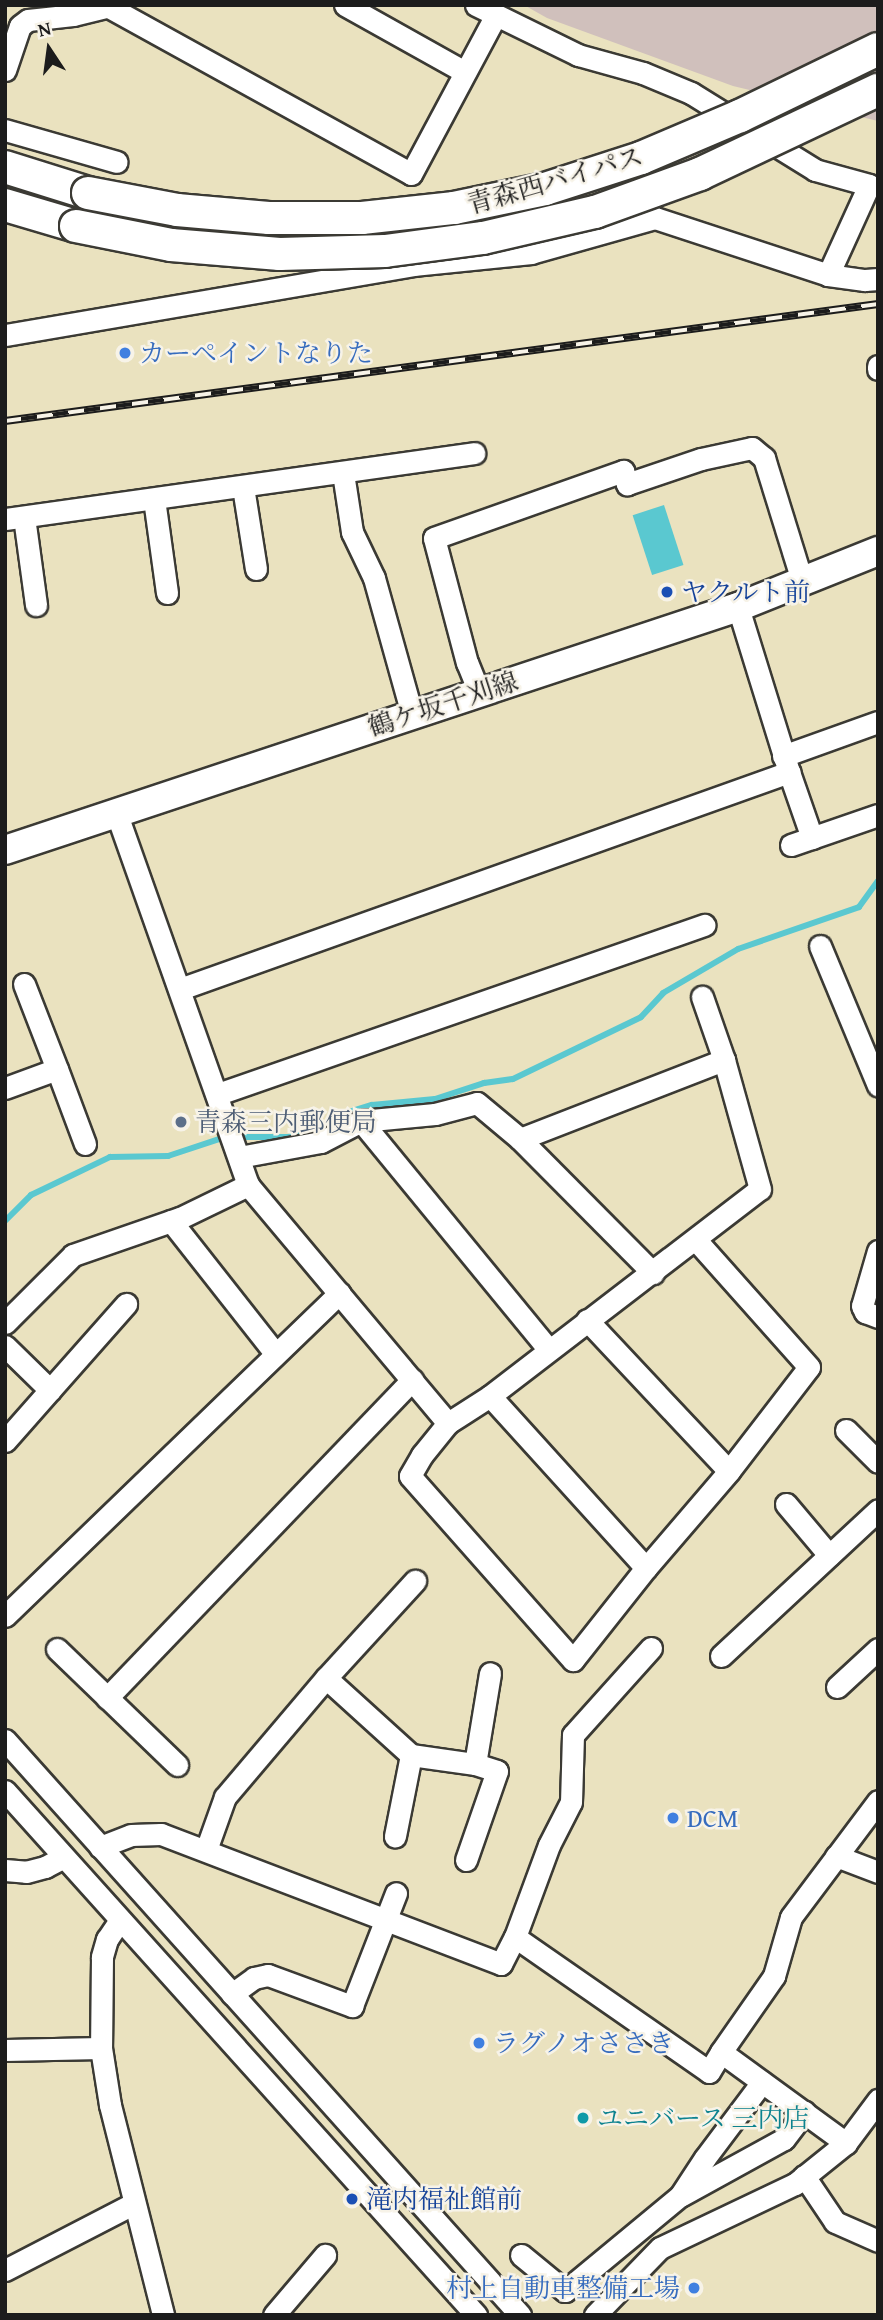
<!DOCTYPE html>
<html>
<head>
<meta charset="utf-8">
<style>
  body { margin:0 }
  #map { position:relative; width:883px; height:2320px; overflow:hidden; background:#eae2bf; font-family:"Gentium Book Plus","Noto Serif JP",serif }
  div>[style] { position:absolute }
  .industrial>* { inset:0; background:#d0c0bc }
  .water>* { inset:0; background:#5ac8d0; transform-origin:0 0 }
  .stream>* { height:6px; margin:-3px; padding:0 3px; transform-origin:3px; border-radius:3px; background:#5ac8d0 }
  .roads { filter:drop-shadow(2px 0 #3b3a34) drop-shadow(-2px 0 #3b3a34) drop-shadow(0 2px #3b3a34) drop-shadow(0 -2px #3b3a34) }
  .minor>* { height:21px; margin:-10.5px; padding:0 10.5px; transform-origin:10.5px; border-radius:10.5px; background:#fff }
  .major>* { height:28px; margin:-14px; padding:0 14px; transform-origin:14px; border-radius:14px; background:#fff }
  .highway>* { height:32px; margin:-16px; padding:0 16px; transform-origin:16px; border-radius:16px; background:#fff }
  .rail>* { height:8px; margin-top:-4px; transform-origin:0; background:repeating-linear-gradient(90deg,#f7f3e8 0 16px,#1c1c1c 0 32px); box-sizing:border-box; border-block:2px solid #1c1c1c }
  .bridges { filter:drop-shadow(2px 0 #3b3a34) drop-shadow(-2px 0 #3b3a34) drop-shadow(0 2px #3b3a34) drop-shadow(0 -2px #3b3a34) }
  .highway-bridge>* { height:32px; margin:-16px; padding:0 16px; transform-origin:16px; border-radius:16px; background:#fff }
  .dots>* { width:19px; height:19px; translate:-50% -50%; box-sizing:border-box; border:4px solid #f7f3e8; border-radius:50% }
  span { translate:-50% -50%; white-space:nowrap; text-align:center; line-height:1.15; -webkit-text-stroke:5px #f7f3e8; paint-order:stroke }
  .street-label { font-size:26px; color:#1c1c1c }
  .shop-label { font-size:26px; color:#366cbe }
  .left { translate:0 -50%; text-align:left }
  .right { translate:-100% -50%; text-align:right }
  .transit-label { font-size:26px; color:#164399 }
  .service-label { font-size:26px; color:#4e5e75 }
  .culture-label { font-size:26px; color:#0d838f }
  .frame { position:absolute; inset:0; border:7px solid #1c1c1c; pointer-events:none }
  .north { position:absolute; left:14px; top:14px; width:70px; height:70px; -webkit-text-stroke:5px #f7f3e8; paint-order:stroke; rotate:347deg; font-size:19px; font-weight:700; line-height:28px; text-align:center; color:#1c1c1c }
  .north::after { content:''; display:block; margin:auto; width:24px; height:32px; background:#1c1c1c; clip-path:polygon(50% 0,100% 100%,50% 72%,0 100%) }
</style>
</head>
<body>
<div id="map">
  <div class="industrial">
    <i style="clip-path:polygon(524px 5px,878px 5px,878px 121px,733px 86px,547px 18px)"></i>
  </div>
  <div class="water">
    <i style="left:664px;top:505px;width:63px;height:33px;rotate:72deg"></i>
  </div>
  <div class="stream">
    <i style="left:236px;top:1137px;width:52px"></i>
    <i style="left:288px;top:1137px;width:23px;rotate:-10deg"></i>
    <i style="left:311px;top:1133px;width:36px;rotate:-32deg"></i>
    <i style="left:342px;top:1114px;width:31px;rotate:-17deg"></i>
    <i style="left:372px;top:1105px;width:63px;rotate:-5.4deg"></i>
    <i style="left:435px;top:1099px;width:52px;rotate:-18.1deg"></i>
    <i style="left:484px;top:1083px;width:29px;rotate:-8deg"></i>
    <i style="left:513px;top:1079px;width:142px;rotate:-25.8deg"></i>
    <i style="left:641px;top:1017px;width:33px;rotate:-47deg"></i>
    <i style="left:663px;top:993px;width:87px;rotate:-30.4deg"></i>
    <i style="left:738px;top:949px;width:128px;rotate:-19.1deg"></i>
    <i style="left:859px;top:907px;width:32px;rotate:-54deg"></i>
    <i style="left:5px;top:1221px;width:37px;rotate:-45deg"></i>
    <i style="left:31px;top:1195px;width:88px;rotate:-25.7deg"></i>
    <i style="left:110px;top:1157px;width:58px;rotate:-1deg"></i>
    <i style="left:168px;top:1156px;width:60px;rotate:-18.4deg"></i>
  </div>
  <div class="roads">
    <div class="minor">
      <i style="left:345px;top:5px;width:137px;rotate:29.2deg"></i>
      <i style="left:476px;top:5px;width:114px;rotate:26.1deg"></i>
      <i style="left:578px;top:55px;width:67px;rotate:15.5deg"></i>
      <i style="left:643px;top:73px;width:52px;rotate:22.6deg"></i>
      <i style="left:691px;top:93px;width:146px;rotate:31.8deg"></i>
      <i style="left:815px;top:170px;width:56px;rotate:15.5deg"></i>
      <i style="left:869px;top:185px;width:99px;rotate:114.5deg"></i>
      <i style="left:109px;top:7px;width:345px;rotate:28.9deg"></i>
      <i style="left:411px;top:174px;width:180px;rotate:-61.9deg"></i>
      <i style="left:5px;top:70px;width:46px;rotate:-71.2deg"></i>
      <i style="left:20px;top:26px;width:10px;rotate:-37deg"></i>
      <i style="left:28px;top:20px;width:45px;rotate:-6.3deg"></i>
      <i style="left:73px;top:15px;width:42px;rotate:-13.7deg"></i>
      <i style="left:5px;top:130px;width:116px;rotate:15.9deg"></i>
      <i style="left:5px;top:335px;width:414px;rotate:-9.7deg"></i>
      <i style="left:413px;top:265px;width:119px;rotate:-5.8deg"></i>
      <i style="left:531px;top:253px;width:129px;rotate:-15.8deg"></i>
      <i style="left:655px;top:218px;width:182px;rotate:18.2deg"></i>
      <i style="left:828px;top:275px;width:37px;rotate:8deg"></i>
      <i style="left:865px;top:280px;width:13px;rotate:-4deg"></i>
      <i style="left:878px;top:366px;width:3px;rotate:90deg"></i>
      <i style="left:343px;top:473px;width:60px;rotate:81.3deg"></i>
      <i style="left:352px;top:532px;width:51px;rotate:64.4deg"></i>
      <i style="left:374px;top:578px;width:141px;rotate:74.4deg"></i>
      <i style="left:243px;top:487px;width:83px;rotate:81deg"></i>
      <i style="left:154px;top:499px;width:95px;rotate:82.1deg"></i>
      <i style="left:24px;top:517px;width:89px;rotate:82.2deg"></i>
      <i style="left:5px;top:519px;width:474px;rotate:-8deg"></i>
      <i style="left:479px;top:692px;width:31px;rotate:-112deg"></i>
      <i style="left:467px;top:663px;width:129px;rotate:-104.8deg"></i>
      <i style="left:434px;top:538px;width:201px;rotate:-19.5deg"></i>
      <i style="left:623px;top:471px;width:14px;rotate:73deg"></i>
      <i style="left:627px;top:484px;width:78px;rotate:-18.7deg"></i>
      <i style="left:701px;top:459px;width:52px;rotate:-12.2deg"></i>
      <i style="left:752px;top:448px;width:16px;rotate:40deg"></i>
      <i style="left:764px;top:458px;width:129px;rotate:72.8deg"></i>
      <i style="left:783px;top:756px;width:101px;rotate:-19.7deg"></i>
      <i style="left:789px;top:772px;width:70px;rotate:70.8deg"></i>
      <i style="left:116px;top:812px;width:396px;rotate:70.5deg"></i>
      <i style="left:248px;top:1185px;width:311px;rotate:50deg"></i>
      <i style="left:448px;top:1423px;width:50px;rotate:-32.7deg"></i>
      <i style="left:490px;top:1396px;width:340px;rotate:-37.5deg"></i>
      <i style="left:760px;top:1189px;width:134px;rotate:-105.6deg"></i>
      <i style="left:791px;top:845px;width:92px;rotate:-19deg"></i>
      <i style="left:820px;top:946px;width:151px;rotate:67.4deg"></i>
      <i style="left:24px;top:984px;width:91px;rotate:68.8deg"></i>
      <i style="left:180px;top:989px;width:647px;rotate:-19.61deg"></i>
      <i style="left:789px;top:772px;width:173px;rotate:-107.2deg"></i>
      <i style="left:5px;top:1088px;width:55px;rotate:-20.1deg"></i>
      <i style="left:57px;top:1069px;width:80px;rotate:69.5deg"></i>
      <i style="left:218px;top:1094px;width:515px;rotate:-19.17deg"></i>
      <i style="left:361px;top:1121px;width:74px;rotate:-5.4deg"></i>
      <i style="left:435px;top:1114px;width:43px;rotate:-14.7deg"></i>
      <i style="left:477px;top:1103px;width:56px;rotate:39.9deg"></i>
      <i style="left:520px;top:1139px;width:219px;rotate:-21.2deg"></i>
      <i style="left:724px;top:1060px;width:67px;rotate:-109.2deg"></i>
      <i style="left:520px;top:1139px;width:189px;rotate:45.2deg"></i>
      <i style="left:239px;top:1157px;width:83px;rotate:-10.4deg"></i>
      <i style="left:321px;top:1142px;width:45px;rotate:-27.7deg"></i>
      <i style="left:361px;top:1121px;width:296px;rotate:50.6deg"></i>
      <i style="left:171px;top:1221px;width:168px;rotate:51.8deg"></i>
      <i style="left:878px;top:1251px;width:57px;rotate:106.2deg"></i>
      <i style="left:862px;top:1306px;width:7px;rotate:63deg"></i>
      <i style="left:865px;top:1312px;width:14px;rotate:21deg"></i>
      <i style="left:587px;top:1320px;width:207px;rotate:46.8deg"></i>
      <i style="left:729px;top:1471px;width:131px;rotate:-52.4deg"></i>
      <i style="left:809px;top:1367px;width:171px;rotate:-131.7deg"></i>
      <i style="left:5px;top:1323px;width:96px;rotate:-45deg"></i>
      <i style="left:73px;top:1255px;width:113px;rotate:-19.1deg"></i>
      <i style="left:180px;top:1218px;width:76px;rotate:-25.9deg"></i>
      <i style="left:5px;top:1346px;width:63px;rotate:44.4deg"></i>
      <i style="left:50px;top:1390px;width:68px;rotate:131.4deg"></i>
      <i style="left:50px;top:1390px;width:115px;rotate:-48.5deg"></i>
      <i style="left:448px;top:1423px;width:41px;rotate:129.1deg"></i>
      <i style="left:422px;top:1455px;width:24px;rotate:120deg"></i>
      <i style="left:410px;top:1476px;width:246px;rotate:48.5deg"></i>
      <i style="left:573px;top:1660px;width:117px;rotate:-51.6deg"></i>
      <i style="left:646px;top:1568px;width:232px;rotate:-132.2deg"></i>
      <i style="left:846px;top:1430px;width:45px;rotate:45deg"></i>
      <i style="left:786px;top:1504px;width:67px;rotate:49.9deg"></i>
      <i style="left:646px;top:1568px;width:128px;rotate:-49.4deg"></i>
      <i style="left:5px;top:1616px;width:465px;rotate:-44deg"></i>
      <i style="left:651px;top:1648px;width:117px;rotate:131.9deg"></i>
      <i style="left:573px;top:1735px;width:67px;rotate:91.7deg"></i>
      <i style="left:571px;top:1802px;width:48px;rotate:117.1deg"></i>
      <i style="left:549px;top:1845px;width:98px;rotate:110.3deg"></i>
      <i style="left:515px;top:1937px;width:236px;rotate:34.8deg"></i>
      <i style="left:709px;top:2072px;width:23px;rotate:-59deg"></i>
      <i style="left:721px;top:2052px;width:155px;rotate:36.1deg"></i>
      <i style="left:57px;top:1649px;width:167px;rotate:44deg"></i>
      <i style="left:721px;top:1656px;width:214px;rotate:-42.9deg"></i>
      <i style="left:326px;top:1678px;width:115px;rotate:42.2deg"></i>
      <i style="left:411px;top:1755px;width:83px;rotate:101.2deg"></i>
      <i style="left:837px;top:1687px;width:56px;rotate:-42.8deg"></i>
      <i style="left:107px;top:1698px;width:441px;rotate:-46.2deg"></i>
      <i style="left:5px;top:1740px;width:772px;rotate:48.15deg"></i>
      <i style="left:411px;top:1755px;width:65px;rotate:8deg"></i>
      <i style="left:475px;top:1764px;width:92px;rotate:-80.6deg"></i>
      <i style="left:5px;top:1791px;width:705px;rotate:48.05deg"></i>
      <i style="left:100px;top:1847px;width:33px;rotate:-21deg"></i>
      <i style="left:131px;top:1835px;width:30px;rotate:-2deg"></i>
      <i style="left:161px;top:1834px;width:364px;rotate:20.9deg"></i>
      <i style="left:501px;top:1964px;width:30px;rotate:-63deg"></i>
      <i style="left:206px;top:1850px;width:56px;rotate:-70.3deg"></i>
      <i style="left:225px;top:1797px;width:156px;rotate:-49.7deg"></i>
      <i style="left:326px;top:1678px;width:132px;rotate:-47.5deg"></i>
      <i style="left:836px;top:1856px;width:45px;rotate:20.9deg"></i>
      <i style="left:466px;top:1860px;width:94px;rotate:-70.8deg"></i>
      <i style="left:497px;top:1771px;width:23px;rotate:-162deg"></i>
      <i style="left:5px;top:1870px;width:21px;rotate:5deg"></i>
      <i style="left:26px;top:1872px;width:20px;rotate:-15deg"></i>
      <i style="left:45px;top:1867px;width:21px;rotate:-28deg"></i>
      <i style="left:120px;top:1920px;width:23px;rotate:124deg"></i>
      <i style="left:107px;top:1939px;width:19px;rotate:106deg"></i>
      <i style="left:102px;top:1957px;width:91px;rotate:90.6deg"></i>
      <i style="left:101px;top:2048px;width:58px;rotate:81deg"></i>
      <i style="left:110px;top:2105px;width:217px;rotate:75.8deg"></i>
      <i style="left:232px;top:1994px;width:27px;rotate:-36deg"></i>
      <i style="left:254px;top:1978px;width:14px;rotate:-12deg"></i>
      <i style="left:268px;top:1975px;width:90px;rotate:20.3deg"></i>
      <i style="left:352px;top:2006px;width:121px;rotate:-68.7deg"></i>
      <i style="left:5px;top:2050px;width:96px;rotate:-1.2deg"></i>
      <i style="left:721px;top:2052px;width:93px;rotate:-55.1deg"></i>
      <i style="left:774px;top:1976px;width:61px;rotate:-73.9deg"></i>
      <i style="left:791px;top:1917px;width:145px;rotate:-53.1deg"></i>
      <i style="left:804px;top:2176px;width:55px;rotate:56deg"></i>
      <i style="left:835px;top:2222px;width:47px;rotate:23.8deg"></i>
      <i style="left:682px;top:2195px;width:116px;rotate:-28.8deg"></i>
      <i style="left:784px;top:2139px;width:34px;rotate:-53deg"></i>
      <i style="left:521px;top:2255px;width:57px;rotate:39.3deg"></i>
      <i style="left:565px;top:2291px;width:149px;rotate:-39.6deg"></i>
      <i style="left:680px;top:2196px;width:45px;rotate:-56.7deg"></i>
      <i style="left:705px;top:2158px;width:95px;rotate:-53.1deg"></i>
      <i style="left:5px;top:2270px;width:144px;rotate:-27.3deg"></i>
      <i style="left:274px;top:2315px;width:79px;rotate:-49.6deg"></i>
      <i style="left:595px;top:2315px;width:93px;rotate:-45.9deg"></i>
      <i style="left:660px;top:2248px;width:149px;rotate:-25.4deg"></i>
      <i style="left:795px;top:2184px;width:65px;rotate:-38.8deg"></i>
      <i style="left:846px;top:2143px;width:54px;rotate:-53.3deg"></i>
    </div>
    <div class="major">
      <i style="left:5px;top:850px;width:772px;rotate:-18.34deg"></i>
      <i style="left:738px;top:607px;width:151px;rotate:-21.8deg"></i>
    </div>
    <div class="highway">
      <i style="left:5px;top:167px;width:87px;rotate:17.4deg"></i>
      <i style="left:5px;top:205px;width:74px;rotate:16.5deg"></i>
    </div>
  </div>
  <div class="rail">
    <i style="left:5px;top:421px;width:881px;rotate:-7.63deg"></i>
  </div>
  <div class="bridges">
    <div class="highway-bridge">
      <i style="left:88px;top:193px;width:91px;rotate:10.8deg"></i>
      <i style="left:177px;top:210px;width:92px;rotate:5deg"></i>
      <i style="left:269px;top:218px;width:93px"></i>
      <i style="left:362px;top:218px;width:93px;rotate:-6.2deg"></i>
      <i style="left:454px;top:208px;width:93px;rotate:-11.8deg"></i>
      <i style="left:545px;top:189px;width:101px;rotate:-17.9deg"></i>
      <i style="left:641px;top:158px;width:108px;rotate:-23deg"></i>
      <i style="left:740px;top:116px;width:153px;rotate:-25.9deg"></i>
      <i style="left:76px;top:226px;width:97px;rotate:11.3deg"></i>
      <i style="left:171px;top:245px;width:109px;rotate:4.7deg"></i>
      <i style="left:280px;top:254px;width:105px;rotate:-1.6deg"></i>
      <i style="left:385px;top:251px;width:99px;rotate:-7.6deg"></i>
      <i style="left:483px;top:238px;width:115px;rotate:-13.1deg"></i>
      <i style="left:595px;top:212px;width:112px;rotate:-19.9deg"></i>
      <i style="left:700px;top:174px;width:197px;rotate:-25.3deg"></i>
    </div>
  </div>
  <div class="dots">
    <i style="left:125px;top:353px;background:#3f7fe0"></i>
    <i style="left:667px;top:592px;background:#1a4fb4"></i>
    <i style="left:181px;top:1122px;background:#5c6f8a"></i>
    <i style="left:673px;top:1818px;background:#3f7fe0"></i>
    <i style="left:479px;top:2043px;background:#3f7fe0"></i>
    <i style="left:583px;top:2118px;background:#0f9aa8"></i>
    <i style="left:352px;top:2199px;background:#1a4fb4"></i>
    <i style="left:694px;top:2288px;background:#3f7fe0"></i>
  </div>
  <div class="street-label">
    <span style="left:555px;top:180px;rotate:-16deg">青森西バイパス</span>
    <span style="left:443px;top:704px;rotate:-18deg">鶴ケ坂千刈線</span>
  </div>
  <div class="shop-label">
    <span class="left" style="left:139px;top:353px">カーペイントなりた</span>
    <span class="left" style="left:687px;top:1818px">DCM</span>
    <span class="left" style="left:493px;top:2043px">ラグノオささき</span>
    <span class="right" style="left:680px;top:2288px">村上自動車整備工場</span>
  </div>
  <div class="transit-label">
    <span class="left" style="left:681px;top:592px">ヤクルト前</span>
    <span class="left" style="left:366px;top:2199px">滝内福祉館前</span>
  </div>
  <div class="service-label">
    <span class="left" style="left:195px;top:1122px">青森三内郵便局</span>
  </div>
  <div class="culture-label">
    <span class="left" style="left:597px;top:2118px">ユニバース 三内店</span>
  </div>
  <div class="frame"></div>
  <div class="north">N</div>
</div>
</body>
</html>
